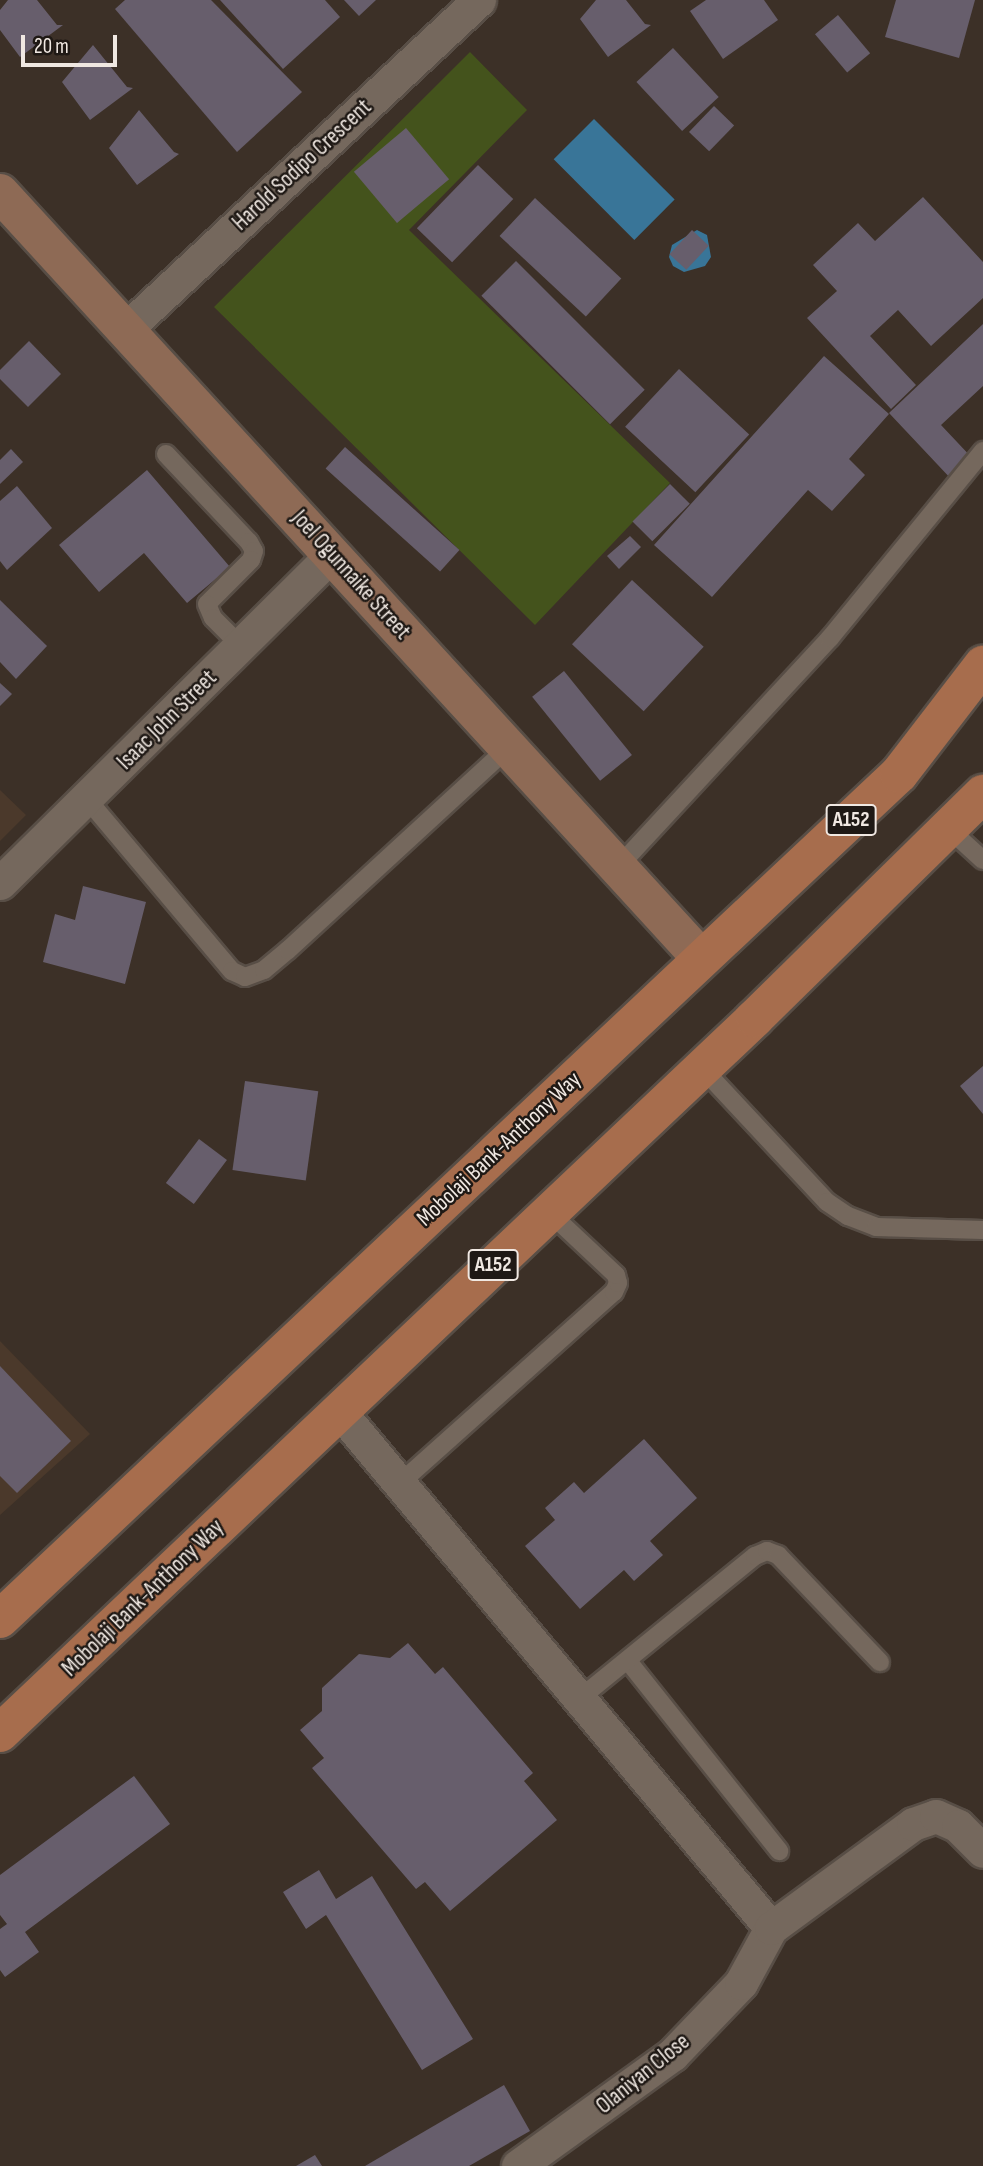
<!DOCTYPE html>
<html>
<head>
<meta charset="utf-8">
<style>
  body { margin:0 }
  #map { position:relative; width:983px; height:2166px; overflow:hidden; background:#3c3027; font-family:"Sofia Sans Condensed",sans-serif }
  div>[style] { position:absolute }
  .built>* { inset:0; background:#4b392b }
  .green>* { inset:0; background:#44531c }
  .water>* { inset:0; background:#397598; transform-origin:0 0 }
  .building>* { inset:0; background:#675e6c; transform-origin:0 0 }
  .roads { filter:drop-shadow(2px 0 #584e46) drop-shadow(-2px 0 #584e46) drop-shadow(0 2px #584e46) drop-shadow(0 -2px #584e46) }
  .lane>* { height:18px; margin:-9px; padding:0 9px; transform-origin:9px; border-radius:9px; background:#75685d }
  .street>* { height:33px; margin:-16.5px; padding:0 16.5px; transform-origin:16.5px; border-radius:16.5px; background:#75685d }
  .secondary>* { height:38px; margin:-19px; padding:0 19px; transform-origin:19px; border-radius:19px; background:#8e6a55 }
  .primary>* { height:38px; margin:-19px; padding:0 19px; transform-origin:19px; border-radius:19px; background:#a76d4d }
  span { translate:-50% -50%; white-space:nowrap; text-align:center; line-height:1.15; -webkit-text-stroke:5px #1f1915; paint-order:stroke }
  .shield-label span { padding:2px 5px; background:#1f1915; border:2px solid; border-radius:5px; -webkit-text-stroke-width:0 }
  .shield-label { font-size:21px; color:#f0e8e2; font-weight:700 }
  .street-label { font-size:23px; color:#f0e8e2 }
  .scale { position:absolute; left:21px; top:35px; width:96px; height:32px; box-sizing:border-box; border:4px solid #f0e8e2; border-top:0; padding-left:9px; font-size:21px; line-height:24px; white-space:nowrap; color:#f0e8e2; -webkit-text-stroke:5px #1f1915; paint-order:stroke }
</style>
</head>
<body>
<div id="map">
  <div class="built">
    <i style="clip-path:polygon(0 790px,26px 815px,0 841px)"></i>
    <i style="clip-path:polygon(0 1341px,90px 1434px,0 1515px)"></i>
  </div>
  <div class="green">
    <i style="clip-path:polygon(470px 52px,527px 110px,409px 230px,670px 483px,535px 625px,214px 307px)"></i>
  </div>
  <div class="water">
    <i style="left:594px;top:119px;width:114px;height:57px;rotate:45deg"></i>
    <i style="clip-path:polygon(697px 230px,707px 235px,711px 257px,705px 266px,684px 272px,673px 266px,669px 257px,672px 245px)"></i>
  </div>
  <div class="building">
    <i style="clip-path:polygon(8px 0,37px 0,57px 25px,63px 25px,20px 57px,0 30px,0 10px)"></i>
    <i style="clip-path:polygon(125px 0,211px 0,302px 92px,237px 152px,115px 9px)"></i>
    <i style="clip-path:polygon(220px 0,325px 0,340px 17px,283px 69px)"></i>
    <i style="clip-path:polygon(344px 0,376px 0,359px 16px)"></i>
    <i style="clip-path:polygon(596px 0,626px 0,645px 24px,651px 25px,608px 57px,580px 19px)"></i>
    <i style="clip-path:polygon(706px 0,764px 0,778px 20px,723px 59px,690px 11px)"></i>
    <i style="clip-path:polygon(896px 0,975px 0,959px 58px,885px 37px)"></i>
    <i style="left:838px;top:15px;width:50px;height:30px;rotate:50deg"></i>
    <i style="clip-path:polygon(93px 45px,127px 87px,133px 88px,90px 120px,62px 82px)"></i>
    <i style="left:673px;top:48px;width:67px;height:50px;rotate:47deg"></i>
    <i style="left:714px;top:106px;width:28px;height:36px;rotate:44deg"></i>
    <i style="clip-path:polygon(139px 110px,174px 152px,179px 154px,137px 185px,109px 148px)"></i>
    <i style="left:406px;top:128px;width:67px;height:68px;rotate:50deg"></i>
    <i style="left:478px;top:165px;width:49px;height:88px;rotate:44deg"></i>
    <i style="clip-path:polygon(923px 197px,983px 262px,983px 298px,931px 346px,898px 310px,870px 336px,916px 385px,891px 409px,807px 318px,837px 291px,813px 265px,858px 223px,875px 241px)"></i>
    <i style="left:535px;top:198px;width:118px;height:52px;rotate:43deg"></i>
    <i style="left:692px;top:230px;width:23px;height:33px;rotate:43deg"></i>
    <i style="left:516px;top:261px;width:182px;height:49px;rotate:45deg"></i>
    <i style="clip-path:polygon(983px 324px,983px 386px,941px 425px,974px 460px,953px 481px,889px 413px)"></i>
    <i style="clip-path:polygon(29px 341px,61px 374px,28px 407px,0 379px,0 370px)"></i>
    <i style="clip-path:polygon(824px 356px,889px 414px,849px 459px,865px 475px,832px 511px,808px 490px,712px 597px,654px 545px)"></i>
    <i style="left:679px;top:369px;width:96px;height:79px;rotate:43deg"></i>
    <i style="left:345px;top:447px;width:154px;height:29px;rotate:42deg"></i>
    <i style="clip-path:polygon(11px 449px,23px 462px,0 484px,0 460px)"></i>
    <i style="clip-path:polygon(147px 470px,230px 567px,187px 603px,144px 553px,99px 592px,59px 545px)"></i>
    <i style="left:670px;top:484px;width:28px;height:53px;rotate:45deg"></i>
    <i style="clip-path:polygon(17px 486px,52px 528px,7px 570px,0 561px,0 501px)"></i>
    <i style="clip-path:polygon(630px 536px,641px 547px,619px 569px,607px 556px)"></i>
    <i style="left:632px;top:580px;width:98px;height:88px;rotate:43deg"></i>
    <i style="clip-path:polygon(0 600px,47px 646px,16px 679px,0 662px)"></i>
    <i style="left:564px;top:671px;width:108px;height:41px;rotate:51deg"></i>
    <i style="clip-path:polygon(0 683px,12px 694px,0 706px)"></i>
    <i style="clip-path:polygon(83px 886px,146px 902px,125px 984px,43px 962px,55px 914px,75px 920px)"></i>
    <i style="clip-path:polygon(983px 1066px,983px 1114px,960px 1086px)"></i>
    <i style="left:245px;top:1081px;width:74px;height:90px;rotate:8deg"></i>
    <i style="left:199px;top:1139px;width:35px;height:55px;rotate:37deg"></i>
    <i style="clip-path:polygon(0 1366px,71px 1441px,17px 1493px,0 1476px)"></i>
    <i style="clip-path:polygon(644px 1439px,697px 1498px,650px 1541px,663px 1555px,634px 1581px,624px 1570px,580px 1609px,525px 1546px,555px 1520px,545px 1508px,574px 1482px,584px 1493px)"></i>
    <i style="clip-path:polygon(408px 1643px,435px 1674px,443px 1667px,533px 1773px,524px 1781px,557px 1820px,450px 1911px,425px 1882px,416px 1889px,312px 1768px,324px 1758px,300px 1730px,322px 1711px,322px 1688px,359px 1654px,390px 1658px)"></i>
    <i style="clip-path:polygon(134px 1776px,170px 1824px,25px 1932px,39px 1952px,5px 1977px,0 1970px,0 1929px,7px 1924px,0 1915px,0 1875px)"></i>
    <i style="clip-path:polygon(319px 1870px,336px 1899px,372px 1876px,473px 2039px,422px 2070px,326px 1915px,306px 1929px,283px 1892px)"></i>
    <i style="clip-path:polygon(504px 2085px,530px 2131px,469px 2166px,365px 2166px)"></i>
    <i style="clip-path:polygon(315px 2155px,322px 2166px,296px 2166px)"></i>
  </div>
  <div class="roads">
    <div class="lane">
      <i style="left:166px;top:454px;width:121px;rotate:46.7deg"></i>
      <i style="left:249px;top:542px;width:10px;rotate:61deg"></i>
      <i style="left:254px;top:551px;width:9px;rotate:108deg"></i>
      <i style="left:251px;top:560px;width:62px;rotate:135deg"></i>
      <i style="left:207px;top:604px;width:15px;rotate:67deg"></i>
      <i style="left:213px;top:618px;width:40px;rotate:45deg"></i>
      <i style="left:87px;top:799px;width:225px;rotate:49.9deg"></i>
      <i style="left:232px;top:971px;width:14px;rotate:25deg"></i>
      <i style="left:245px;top:977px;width:20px;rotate:-20deg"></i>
      <i style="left:264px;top:970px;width:31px;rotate:-40deg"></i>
      <i style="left:288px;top:950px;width:299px;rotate:-42.6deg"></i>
      <i style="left:949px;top:829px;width:46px;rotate:42.4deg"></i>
      <i style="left:618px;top:867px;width:312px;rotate:-47.2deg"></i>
      <i style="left:830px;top:638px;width:242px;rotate:-50.7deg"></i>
      <i style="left:702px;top:1068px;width:183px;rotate:47deg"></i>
      <i style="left:827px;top:1202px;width:25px;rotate:34deg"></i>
      <i style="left:848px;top:1216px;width:30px;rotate:21deg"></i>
      <i style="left:876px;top:1227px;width:107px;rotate:1.6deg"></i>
      <i style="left:399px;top:1484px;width:288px;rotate:-41.8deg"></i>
      <i style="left:614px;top:1292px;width:10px;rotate:-66deg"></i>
      <i style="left:618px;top:1283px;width:8px;rotate:-104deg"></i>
      <i style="left:616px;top:1275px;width:92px;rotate:-136.8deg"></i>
      <i style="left:628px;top:1661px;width:243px;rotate:51.5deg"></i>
      <i style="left:579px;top:1699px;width:227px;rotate:-39.1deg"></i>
      <i style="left:755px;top:1556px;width:13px;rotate:-23deg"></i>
      <i style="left:767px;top:1551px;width:12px;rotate:20deg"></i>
      <i style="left:778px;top:1555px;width:148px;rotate:46.4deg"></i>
    </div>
    <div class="street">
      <i style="left:125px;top:330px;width:484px;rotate:-43deg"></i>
      <i style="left:0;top:883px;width:467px;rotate:-44.7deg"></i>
      <i style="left:339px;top:1411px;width:674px;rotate:50.12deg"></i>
      <i style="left:518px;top:2166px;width:190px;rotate:-35.8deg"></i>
      <i style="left:672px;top:2055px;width:100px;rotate:-46.2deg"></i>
      <i style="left:741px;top:1983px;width:63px;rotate:-61.4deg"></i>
      <i style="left:771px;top:1928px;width:176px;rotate:-36.2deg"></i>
      <i style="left:913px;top:1824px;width:24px;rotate:-19deg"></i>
      <i style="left:936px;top:1816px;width:24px;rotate:24deg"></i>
      <i style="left:958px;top:1826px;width:35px;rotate:45deg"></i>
    </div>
    <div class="secondary">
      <i style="left:0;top:193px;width:1038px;rotate:47.5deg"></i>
    </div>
    <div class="primary">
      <i style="left:0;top:1619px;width:1234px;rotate:-43.23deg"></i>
      <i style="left:899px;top:774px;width:138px;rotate:-52.4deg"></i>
      <i style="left:0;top:1733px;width:1040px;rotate:-43.44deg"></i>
      <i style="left:755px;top:1018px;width:320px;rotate:-44.5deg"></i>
    </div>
  </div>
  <div class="shield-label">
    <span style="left:851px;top:820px">A152</span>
    <span style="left:493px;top:1265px">A152</span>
  </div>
  <div class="street-label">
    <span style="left:302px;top:165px;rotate:-43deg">Harold Sodipo Crescent</span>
    <span style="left:351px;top:575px;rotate:48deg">Joel Ogunnaike Street</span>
    <span style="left:167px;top:720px;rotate:-45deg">Isaac John Street</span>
    <span style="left:499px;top:1149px;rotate:-43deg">Mobolaji Bank-Anthony Way</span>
    <span style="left:143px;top:1598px;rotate:-44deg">Mobolaji Bank-Anthony Way</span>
    <span style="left:643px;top:2074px;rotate:-39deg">Olaniyan Close</span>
  </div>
  <div class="scale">20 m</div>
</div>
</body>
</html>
